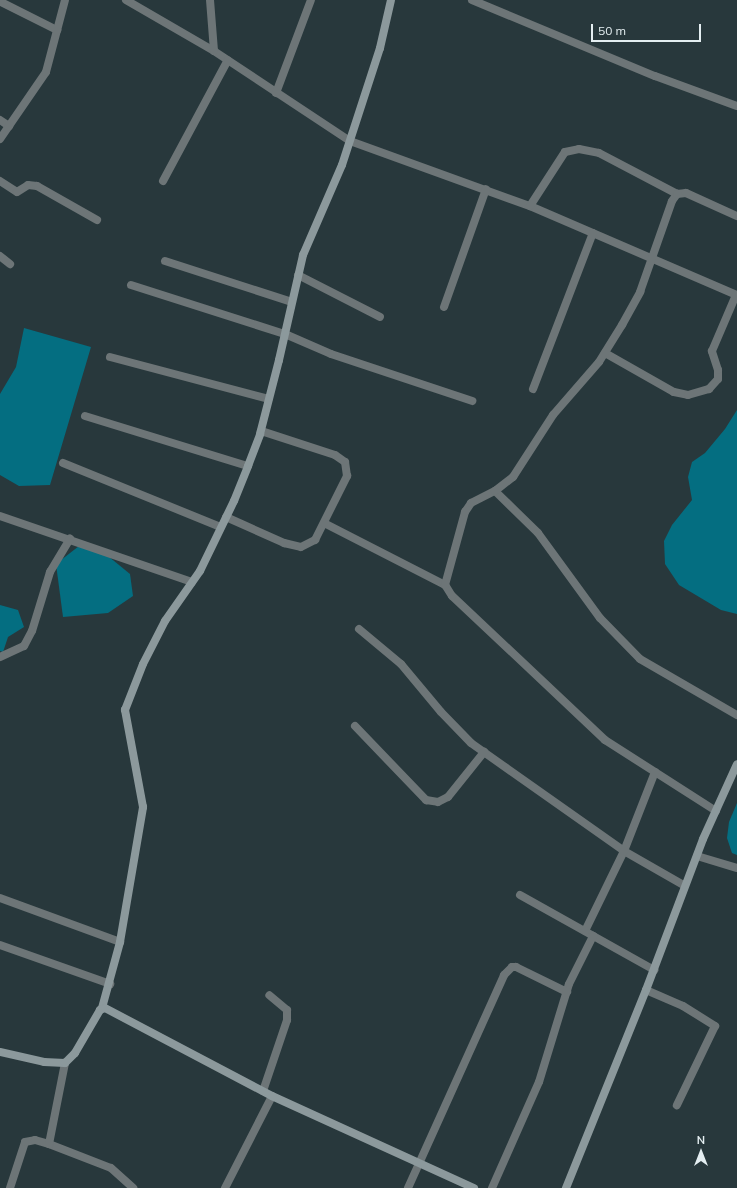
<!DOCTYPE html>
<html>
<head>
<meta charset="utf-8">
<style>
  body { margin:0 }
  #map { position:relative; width:737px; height:1188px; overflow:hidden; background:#28383c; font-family:Mulish,sans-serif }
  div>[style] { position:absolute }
  .water>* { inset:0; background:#046e81 }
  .street>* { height:8px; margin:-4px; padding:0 4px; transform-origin:4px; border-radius:4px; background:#6d7577 }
  .secondary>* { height:8px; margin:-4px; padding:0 4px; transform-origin:4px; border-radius:4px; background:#8c999c }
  span { translate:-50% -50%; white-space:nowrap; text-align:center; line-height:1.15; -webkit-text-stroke:3px #28383c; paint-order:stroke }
  .north { position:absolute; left:681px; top:1132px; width:40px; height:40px; -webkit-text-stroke:3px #28383c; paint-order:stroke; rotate:0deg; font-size:11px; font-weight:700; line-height:16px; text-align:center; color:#e4eef1 }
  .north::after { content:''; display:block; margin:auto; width:14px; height:18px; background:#e4eef1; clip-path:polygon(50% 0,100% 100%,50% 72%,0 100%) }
  .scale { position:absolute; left:591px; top:24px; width:110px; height:18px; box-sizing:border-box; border:2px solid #e4eef1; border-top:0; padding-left:5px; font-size:12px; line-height:14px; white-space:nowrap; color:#e4eef1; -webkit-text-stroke:3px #28383c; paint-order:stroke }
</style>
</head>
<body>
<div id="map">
  <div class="water">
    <i style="clip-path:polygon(24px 328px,91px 347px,50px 485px,19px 486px,0 475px,0 394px,16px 367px)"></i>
    <i style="clip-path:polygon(737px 410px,737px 614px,721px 610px,679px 585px,665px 564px,664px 541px,672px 525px,692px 500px,688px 477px,692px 462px,705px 453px,725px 429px)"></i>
    <i style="clip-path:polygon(79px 546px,108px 556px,130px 574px,133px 596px,108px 613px,63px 617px,56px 564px)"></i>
    <i style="clip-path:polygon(0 605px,18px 610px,24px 627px,8px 637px,3px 652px,0 651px)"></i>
    <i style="clip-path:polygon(737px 803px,737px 855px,732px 853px,727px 838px,729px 822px)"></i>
  </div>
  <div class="street">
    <i style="left:126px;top:0;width:102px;rotate:30.1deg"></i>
    <i style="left:214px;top:51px;width:163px;rotate:33.5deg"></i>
    <i style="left:350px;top:141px;width:191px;rotate:19.9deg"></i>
    <i style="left:530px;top:206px;width:225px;rotate:23.3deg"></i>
    <i style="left:210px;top:0;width:51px;rotate:85.5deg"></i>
    <i style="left:472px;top:0;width:198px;rotate:22.6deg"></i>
    <i style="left:655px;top:76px;width:87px;rotate:20.1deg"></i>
    <i style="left:1px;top:2px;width:63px;rotate:26.6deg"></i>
    <i style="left:276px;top:93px;width:99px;rotate:-69.4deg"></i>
    <i style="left:0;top:120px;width:11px;rotate:34deg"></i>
    <i style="left:0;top:139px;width:81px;rotate:-55.5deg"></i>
    <i style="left:46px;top:72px;width:74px;rotate:-75.2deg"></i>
    <i style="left:0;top:181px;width:20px;rotate:33deg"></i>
    <i style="left:17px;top:192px;width:13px;rotate:-32deg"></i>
    <i style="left:28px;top:185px;width:9px;rotate:6deg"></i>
    <i style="left:37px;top:186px;width:69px;rotate:29.5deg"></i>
    <i style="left:163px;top:181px;width:137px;rotate:-61.8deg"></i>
    <i style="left:530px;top:206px;width:64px;rotate:-57.1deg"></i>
    <i style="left:565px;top:152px;width:14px;rotate:-12deg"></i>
    <i style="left:579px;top:149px;width:20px;rotate:11deg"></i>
    <i style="left:599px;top:153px;width:88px;rotate:27.7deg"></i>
    <i style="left:0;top:256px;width:13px;rotate:39deg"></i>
    <i style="left:165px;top:261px;width:133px;rotate:17.9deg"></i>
    <i style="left:298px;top:275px;width:92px;rotate:27.1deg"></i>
    <i style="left:131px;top:285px;width:162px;rotate:17.7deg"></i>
    <i style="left:285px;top:334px;width:50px;rotate:23.5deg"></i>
    <i style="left:331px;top:354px;width:149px;rotate:18.4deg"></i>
    <i style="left:444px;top:307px;width:125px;rotate:-70.4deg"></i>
    <i style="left:605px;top:353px;width:79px;rotate:29.5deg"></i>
    <i style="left:674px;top:392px;width:14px;rotate:12deg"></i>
    <i style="left:688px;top:395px;width:22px;rotate:-16deg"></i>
    <i style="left:709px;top:389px;width:13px;rotate:-48deg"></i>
    <i style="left:718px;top:379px;width:9px;rotate:-90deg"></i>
    <i style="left:718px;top:370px;width:20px;rotate:-108deg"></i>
    <i style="left:712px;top:351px;width:61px;rotate:-66.8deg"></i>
    <i style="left:110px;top:357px;width:164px;rotate:14.8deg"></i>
    <i style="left:533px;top:389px;width:167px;rotate:-69deg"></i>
    <i style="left:85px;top:416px;width:170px;rotate:17.1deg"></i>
    <i style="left:63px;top:463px;width:170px;rotate:22.1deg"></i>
    <i style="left:495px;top:491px;width:60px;rotate:44.3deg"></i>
    <i style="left:538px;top:533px;width:105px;rotate:53.9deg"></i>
    <i style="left:600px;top:618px;width:57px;rotate:45.7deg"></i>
    <i style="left:640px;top:659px;width:112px;rotate:30deg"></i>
    <i style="left:0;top:516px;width:203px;rotate:19deg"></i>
    <i style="left:226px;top:517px;width:64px;rotate:24.1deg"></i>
    <i style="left:284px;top:543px;width:17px;rotate:13deg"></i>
    <i style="left:301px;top:547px;width:16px;rotate:-27deg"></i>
    <i style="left:315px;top:540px;width:72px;rotate:-63.4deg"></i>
    <i style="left:347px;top:476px;width:14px;rotate:-98deg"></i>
    <i style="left:345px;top:462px;width:12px;rotate:-145deg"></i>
    <i style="left:335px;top:455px;width:78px;rotate:-162deg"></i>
    <i style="left:324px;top:523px;width:136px;rotate:27.1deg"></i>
    <i style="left:359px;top:629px;width:55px;rotate:39.8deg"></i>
    <i style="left:401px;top:664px;width:62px;rotate:50.2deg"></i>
    <i style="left:441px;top:712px;width:43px;rotate:45.9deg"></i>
    <i style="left:471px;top:743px;width:187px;rotate:35.2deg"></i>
    <i style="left:624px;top:851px;width:70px;rotate:29.8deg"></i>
    <i style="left:0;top:657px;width:26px;rotate:-25deg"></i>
    <i style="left:24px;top:646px;width:17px;rotate:-62deg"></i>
    <i style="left:32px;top:631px;width:62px;rotate:-73deg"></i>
    <i style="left:50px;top:572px;width:39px;rotate:-59deg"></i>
    <i style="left:355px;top:726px;width:103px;rotate:46.2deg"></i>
    <i style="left:426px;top:800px;width:12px;rotate:9deg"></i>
    <i style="left:438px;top:802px;width:11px;rotate:-27deg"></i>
    <i style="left:448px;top:797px;width:58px;rotate:-51.3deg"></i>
    <i style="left:716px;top:811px;width:132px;rotate:-147.4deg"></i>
    <i style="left:605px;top:740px;width:210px;rotate:-136.7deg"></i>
    <i style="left:452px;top:596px;width:13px;rotate:-122deg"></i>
    <i style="left:445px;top:585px;width:76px;rotate:-74.7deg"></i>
    <i style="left:465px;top:512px;width:11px;rotate:-56deg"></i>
    <i style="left:471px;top:503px;width:27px;rotate:-27deg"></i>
    <i style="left:495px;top:491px;width:23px;rotate:-38deg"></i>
    <i style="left:513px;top:477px;width:74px;rotate:-57.2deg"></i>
    <i style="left:553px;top:415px;width:70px;rotate:-49deg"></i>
    <i style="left:599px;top:362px;width:44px;rotate:-58.1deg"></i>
    <i style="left:622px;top:325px;width:38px;rotate:-61deg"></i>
    <i style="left:640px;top:292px;width:96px;rotate:-70.6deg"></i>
    <i style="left:672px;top:201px;width:9px;rotate:-54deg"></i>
    <i style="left:677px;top:194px;width:9px;rotate:-6deg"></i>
    <i style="left:686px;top:193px;width:56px;rotate:24.3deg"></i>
    <i style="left:697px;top:856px;width:42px;rotate:16.7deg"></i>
    <i style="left:520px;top:895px;width:154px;rotate:29.2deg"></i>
    <i style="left:0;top:898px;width:128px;rotate:20.1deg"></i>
    <i style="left:585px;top:931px;width:89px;rotate:-64deg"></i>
    <i style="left:624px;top:851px;width:85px;rotate:-68.6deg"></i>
    <i style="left:0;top:945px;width:117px;rotate:19.5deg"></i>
    <i style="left:646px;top:990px;width:40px;rotate:23.4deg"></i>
    <i style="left:683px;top:1006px;width:38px;rotate:32deg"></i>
    <i style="left:715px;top:1026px;width:88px;rotate:115.7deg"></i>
    <i style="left:263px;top:1091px;width:75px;rotate:-71.3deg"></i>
    <i style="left:287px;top:1020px;width:10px;rotate:-90deg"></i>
    <i style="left:287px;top:1010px;width:23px;rotate:-140deg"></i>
    <i style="left:49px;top:1144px;width:66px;rotate:21.2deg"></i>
    <i style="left:111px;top:1168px;width:30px;rotate:42deg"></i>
    <i style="left:10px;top:1188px;width:48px;rotate:-71.9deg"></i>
    <i style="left:25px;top:1142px;width:10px;rotate:-11deg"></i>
    <i style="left:35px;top:1140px;width:15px;rotate:16deg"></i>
    <i style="left:49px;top:1144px;width:83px;rotate:-78.8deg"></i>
    <i style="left:225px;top:1188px;width:103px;rotate:-62.9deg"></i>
    <i style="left:408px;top:1188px;width:234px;rotate:-65.7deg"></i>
    <i style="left:504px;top:975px;width:11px;rotate:-45deg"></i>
    <i style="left:512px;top:967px;width:4px"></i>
    <i style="left:516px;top:967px;width:57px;rotate:26.1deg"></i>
    <i style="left:492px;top:1188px;width:116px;rotate:-66.1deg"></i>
    <i style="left:539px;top:1082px;width:102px;rotate:-73deg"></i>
    <i style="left:569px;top:984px;width:54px;rotate:-63.4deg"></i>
  </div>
  <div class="secondary">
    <i style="left:102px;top:1008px;width:68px;rotate:-74.7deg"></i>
    <i style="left:120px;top:942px;width:137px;rotate:-80.3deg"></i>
    <i style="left:143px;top:807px;width:99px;rotate:-100.5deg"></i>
    <i style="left:125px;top:710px;width:49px;rotate:-68.6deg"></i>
    <i style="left:143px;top:664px;width:48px;rotate:-62.9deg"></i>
    <i style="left:165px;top:621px;width:61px;rotate:-55deg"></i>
    <i style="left:200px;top:571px;width:78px;rotate:-64.1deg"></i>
    <i style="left:234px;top:501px;width:38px;rotate:-68deg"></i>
    <i style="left:248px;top:466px;width:34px;rotate:-69deg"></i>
    <i style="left:260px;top:434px;width:76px;rotate:-75.6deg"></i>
    <i style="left:279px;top:360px;width:108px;rotate:-77.1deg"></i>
    <i style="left:303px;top:255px;width:98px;rotate:-66.6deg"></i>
    <i style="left:342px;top:165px;width:123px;rotate:-72deg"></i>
    <i style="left:380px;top:48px;width:49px;rotate:-77.1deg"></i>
    <i style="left:0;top:1052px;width:45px;rotate:12.8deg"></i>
    <i style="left:44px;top:1062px;width:21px;rotate:3deg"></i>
    <i style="left:65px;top:1063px;width:14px;rotate:-45deg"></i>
    <i style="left:75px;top:1053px;width:50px;rotate:-59.8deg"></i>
    <i style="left:100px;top:1010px;width:5px;rotate:-22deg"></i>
    <i style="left:105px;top:1008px;width:189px;rotate:27.8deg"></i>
    <i style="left:272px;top:1096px;width:222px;rotate:24.5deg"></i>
    <i style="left:566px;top:1188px;width:214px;rotate:-68deg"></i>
    <i style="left:646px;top:990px;width:161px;rotate:-69.3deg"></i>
    <i style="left:703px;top:839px;width:82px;rotate:-65.6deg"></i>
  </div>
  <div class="north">N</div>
  <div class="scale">50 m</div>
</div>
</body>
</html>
